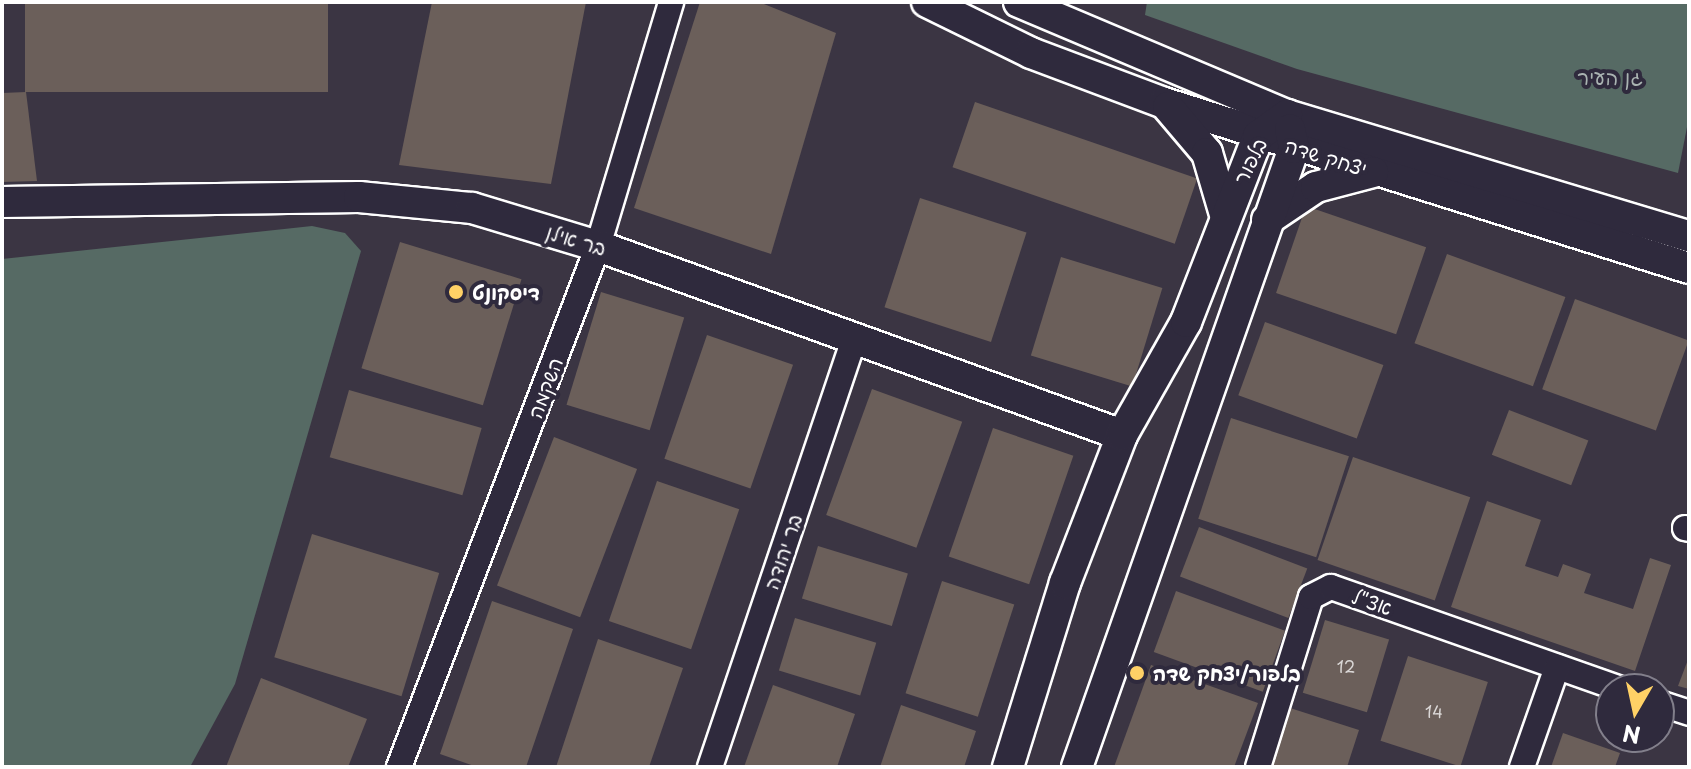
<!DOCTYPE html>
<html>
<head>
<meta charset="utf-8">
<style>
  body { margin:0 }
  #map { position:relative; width:1691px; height:769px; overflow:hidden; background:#3b3543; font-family:"Playpen Sans","Playpen Sans Hebrew",sans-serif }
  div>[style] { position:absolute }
  .green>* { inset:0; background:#566a64 }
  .building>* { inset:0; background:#6b5f5a; transform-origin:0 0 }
  .roads { filter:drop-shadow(2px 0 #fff) drop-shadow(-2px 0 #fff) drop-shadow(0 2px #fff) drop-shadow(0 -2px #fff) }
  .minor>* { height:24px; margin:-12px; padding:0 12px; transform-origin:12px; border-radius:12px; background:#2f2a3d }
  .tertiary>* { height:30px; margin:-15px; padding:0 15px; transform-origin:15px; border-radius:15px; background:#2f2a3d }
  .dots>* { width:22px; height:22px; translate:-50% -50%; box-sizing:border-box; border:4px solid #2f2a3d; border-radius:50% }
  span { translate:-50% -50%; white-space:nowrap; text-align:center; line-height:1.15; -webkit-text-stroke:8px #2f2a3d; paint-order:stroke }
  .number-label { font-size:16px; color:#dad7d6 }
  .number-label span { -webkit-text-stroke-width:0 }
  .park-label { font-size:20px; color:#aab4b2 }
  .street-label { font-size:20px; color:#fff }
  .poi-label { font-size:20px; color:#fff; font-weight:700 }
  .left { translate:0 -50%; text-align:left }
  .frame { position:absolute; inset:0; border:4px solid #fff; pointer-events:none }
  .north { position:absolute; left:1595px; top:673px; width:80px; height:80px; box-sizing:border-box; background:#2f2a3d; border:2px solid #827f8b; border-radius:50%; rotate:189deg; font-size:22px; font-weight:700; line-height:32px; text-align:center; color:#fff }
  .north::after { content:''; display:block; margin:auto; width:28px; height:36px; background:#ffd166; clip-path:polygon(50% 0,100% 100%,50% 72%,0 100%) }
</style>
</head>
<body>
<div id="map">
  <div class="green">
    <i style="clip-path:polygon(1147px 2px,1689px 2px,1689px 117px,1678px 173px,1297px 69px,1145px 15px)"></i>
    <i style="clip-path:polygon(312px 226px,345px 233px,361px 251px,235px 684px,190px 767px,2px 767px,2px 259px)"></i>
  </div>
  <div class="building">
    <i style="left:25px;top:2px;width:303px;height:90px"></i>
    <i style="clip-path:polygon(432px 2px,586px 2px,551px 184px,399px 165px)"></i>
    <i style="clip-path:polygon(700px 2px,759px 2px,836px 33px,771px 254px,634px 208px)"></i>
    <i style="clip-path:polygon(26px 92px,37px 181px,2px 182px,2px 93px)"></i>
    <i style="left:975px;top:102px;width:235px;height:69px;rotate:19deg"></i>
    <i style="left:920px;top:198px;width:112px;height:115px;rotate:18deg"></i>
    <i style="left:1306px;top:206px;width:127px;height:92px;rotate:19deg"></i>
    <i style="left:400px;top:242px;width:127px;height:132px;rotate:17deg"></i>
    <i style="left:1447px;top:254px;width:126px;height:95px;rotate:20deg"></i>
    <i style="left:1061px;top:257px;width:106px;height:103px;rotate:17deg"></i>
    <i style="left:601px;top:292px;width:87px;height:118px;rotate:17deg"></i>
    <i style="left:1575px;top:299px;width:121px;height:96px;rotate:20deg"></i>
    <i style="left:1265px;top:322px;width:126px;height:78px;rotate:20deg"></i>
    <i style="left:707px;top:335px;width:91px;height:131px;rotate:19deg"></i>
    <i style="left:872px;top:389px;width:96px;height:134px;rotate:20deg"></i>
    <i style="left:349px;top:390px;width:138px;height:70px;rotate:16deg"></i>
    <i style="left:1509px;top:410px;width:85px;height:48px;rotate:21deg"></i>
    <i style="left:1231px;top:418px;width:124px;height:106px;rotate:18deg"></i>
    <i style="left:993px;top:428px;width:85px;height:136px;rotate:19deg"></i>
    <i style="left:554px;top:437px;width:89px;height:159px;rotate:21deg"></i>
    <i style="left:1353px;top:457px;width:124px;height:109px;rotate:19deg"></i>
    <i style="left:657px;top:481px;width:87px;height:148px;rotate:19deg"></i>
    <i style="clip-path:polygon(1487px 501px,1541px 520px,1525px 566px,1558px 577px,1563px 564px,1591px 574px,1584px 593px,1633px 609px,1650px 558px,1671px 565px,1635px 671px,1451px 607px)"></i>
    <i style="left:1199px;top:527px;width:116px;height:53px;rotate:21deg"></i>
    <i style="left:312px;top:534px;width:133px;height:129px;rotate:17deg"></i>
    <i style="left:818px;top:546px;width:94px;height:55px;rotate:17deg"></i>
    <i style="left:942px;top:581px;width:76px;height:118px;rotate:18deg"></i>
    <i style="left:1176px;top:591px;width:116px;height:65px;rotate:20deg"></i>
    <i style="clip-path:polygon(492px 601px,573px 629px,526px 767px,477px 767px,440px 754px)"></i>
    <i style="left:795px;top:618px;width:85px;height:55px;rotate:17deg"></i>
    <i style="left:1325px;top:620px;width:67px;height:76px;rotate:17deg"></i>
    <i style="clip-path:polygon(598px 639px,683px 668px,649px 767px,556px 767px)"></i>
    <i style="left:1408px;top:656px;width:84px;height:89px;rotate:18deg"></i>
    <i style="clip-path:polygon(1689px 657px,1689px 689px,1678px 686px)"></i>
    <i style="clip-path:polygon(1151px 665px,1258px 703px,1234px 767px,1114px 767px)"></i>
    <i style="clip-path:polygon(261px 678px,367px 719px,348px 767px,226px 767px)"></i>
    <i style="clip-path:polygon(773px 685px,855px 714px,837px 767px,744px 767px)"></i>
    <i style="clip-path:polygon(901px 705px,976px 731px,964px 767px,880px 767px)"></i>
    <i style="clip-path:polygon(1290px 708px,1359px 730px,1347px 767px,1271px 767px)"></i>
    <i style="clip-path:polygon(1563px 733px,1620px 753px,1615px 767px,1551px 767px)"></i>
  </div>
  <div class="roads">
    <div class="minor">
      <i style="left:1685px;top:528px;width:4px;rotate:14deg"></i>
      <i style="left:1659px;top:703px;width:32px;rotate:18deg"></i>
      <i style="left:399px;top:767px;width:558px;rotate:-69.1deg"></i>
      <i style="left:598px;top:246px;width:255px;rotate:-73.3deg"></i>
      <i style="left:710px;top:767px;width:454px;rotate:-71.4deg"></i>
      <i style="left:1258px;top:767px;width:178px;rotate:-72.7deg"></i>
      <i style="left:1311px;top:597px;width:22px;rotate:-27deg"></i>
      <i style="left:1331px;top:587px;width:306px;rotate:19.4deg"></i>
      <i style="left:1522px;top:767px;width:106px;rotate:-70.7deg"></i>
    </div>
    <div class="tertiary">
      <i style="left:927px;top:2px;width:116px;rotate:26.1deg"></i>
      <i style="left:1031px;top:53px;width:142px;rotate:20.6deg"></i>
      <i style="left:1164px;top:103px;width:550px;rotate:17.45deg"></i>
      <i style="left:1019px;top:2px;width:291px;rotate:22.9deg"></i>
      <i style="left:1287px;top:115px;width:420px;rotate:16.8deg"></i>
      <i style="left:1168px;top:107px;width:60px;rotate:49.7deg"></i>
      <i style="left:1207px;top:153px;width:64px;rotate:73.6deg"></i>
      <i style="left:2px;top:202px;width:357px;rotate:-0.8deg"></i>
      <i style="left:359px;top:197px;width:114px;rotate:5.6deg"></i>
      <i style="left:472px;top:208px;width:132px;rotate:16.8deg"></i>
      <i style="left:598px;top:246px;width:557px;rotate:19.83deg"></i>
      <i style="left:1267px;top:220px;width:59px;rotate:-34deg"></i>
      <i style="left:1316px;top:187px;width:59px;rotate:-14.7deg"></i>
      <i style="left:1008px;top:767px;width:193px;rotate:-72.8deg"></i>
      <i style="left:1065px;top:583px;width:159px;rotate:-68.9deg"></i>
      <i style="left:1122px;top:435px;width:130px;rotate:-60.5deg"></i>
      <i style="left:1186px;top:322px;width:199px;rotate:-68.8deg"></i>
      <i style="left:1258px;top:136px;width:36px;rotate:-36deg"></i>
      <i style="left:1077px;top:767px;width:656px;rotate:-70.68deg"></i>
      <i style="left:1294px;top:148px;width:19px;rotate:-102deg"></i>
    </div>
  </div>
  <div class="dots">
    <i style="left:456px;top:292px;background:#ffd166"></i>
    <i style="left:1137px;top:673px;background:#ffd166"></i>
  </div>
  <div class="number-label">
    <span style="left:1346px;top:666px">12</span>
    <span style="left:1434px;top:711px">14</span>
  </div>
  <div class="park-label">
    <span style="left:1610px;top:77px">גן העיר</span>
  </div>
  <div class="street-label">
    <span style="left:1326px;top:157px;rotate:17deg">יצחק שדה</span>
    <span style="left:1250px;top:161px;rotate:-63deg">בלפור</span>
    <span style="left:576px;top:240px;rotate:17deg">בר אילן</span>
    <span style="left:545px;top:388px;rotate:-69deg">השקמה</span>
    <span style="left:783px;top:552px;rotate:-71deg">בר יהודה</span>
    <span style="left:1372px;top:602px;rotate:19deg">אצ"ל</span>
  </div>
  <div class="poi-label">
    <span class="left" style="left:472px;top:292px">דיסקונט</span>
    <span class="left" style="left:1153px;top:673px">בלפור/יצחק שדה</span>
  </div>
  <div class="frame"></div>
  <div class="north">N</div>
</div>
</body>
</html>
